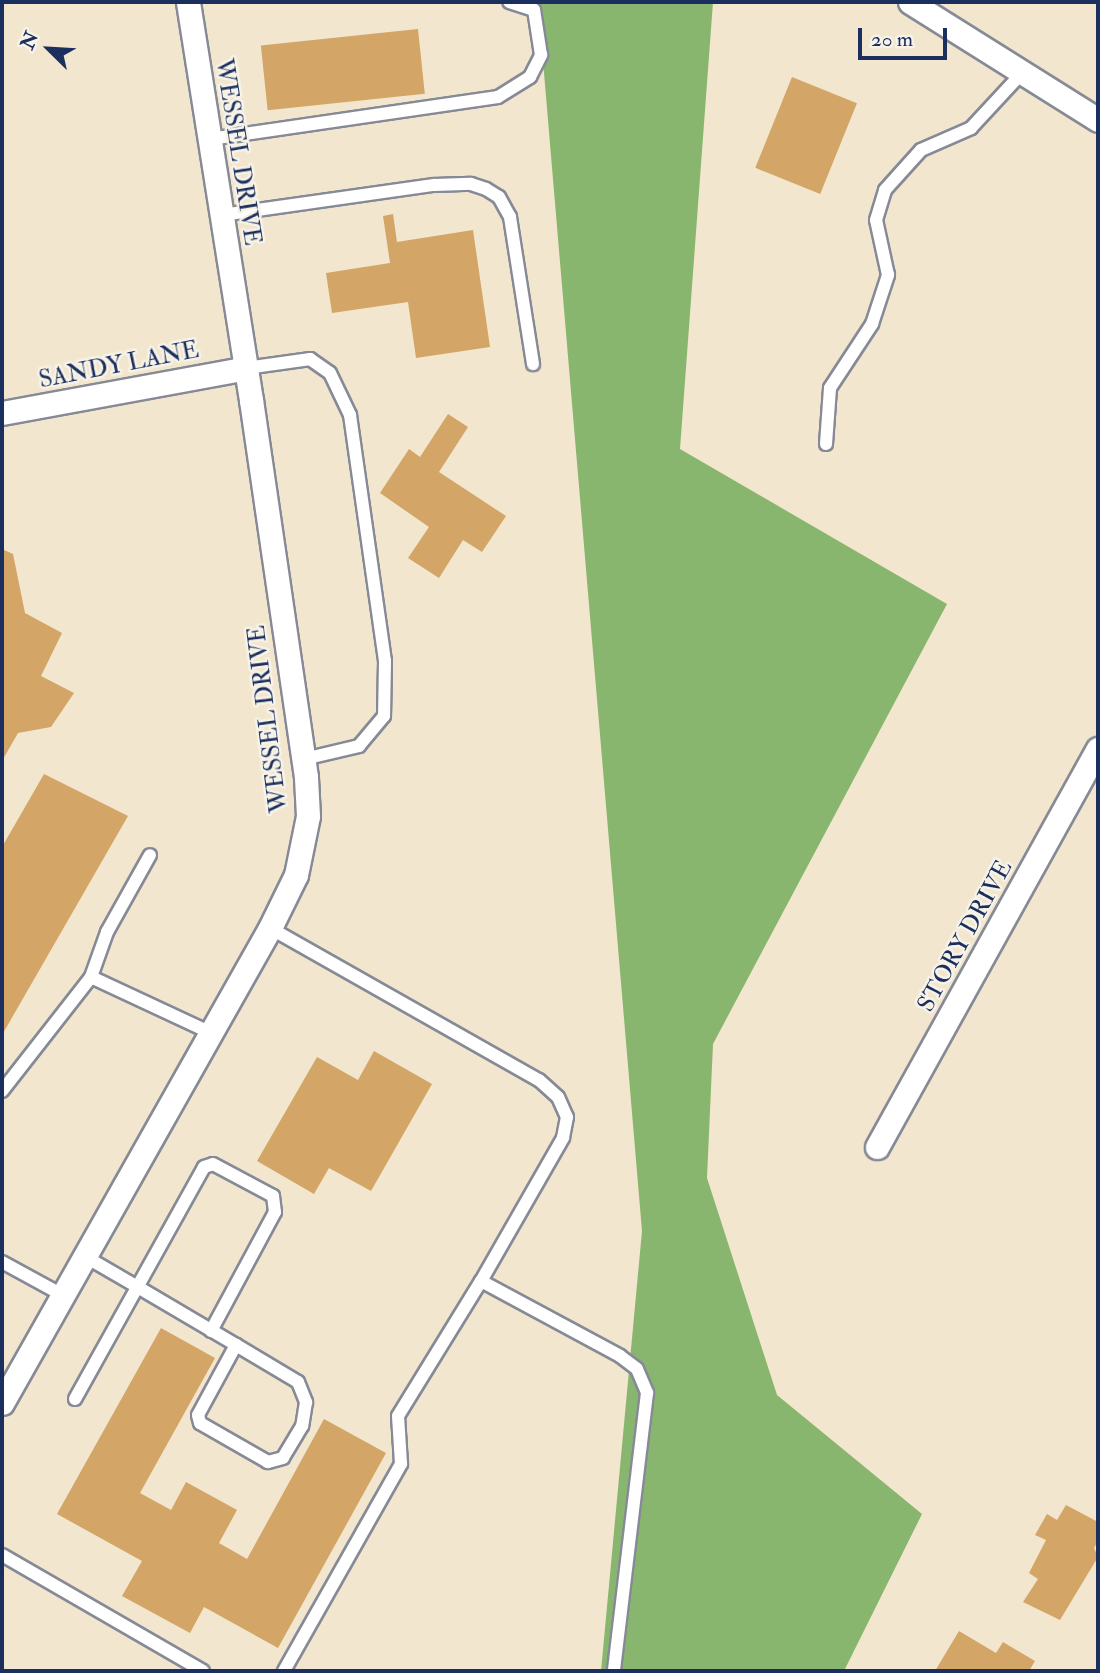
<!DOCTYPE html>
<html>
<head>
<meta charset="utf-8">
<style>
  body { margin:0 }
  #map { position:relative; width:1100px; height:1673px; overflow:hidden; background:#f2e6ce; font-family:"IM FELL Double Pica",serif }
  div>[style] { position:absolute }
  .forest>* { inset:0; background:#89b66e }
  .building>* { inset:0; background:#d3a566; transform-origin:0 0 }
  .roads { filter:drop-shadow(2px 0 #868a96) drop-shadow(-2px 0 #868a96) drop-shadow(0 2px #868a96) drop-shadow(0 -2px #868a96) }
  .lane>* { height:12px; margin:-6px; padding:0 6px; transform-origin:6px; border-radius:6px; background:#fff }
  .street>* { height:23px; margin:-11.5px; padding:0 11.5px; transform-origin:11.5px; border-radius:11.5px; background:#fff }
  span { translate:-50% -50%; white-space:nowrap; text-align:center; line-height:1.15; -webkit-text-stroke:5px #f7f3e8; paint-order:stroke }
  .street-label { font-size:24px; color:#1b2f5e }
  .frame { position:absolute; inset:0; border:4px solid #1b2f5e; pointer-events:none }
  .north { position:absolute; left:14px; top:14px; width:70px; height:70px; -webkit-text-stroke:5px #f7f3e8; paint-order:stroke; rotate:294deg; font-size:19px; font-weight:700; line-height:28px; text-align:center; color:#1b2f5e }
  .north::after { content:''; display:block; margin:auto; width:24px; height:32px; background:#1b2f5e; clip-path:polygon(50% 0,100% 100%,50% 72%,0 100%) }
  .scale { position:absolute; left:858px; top:28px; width:89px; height:32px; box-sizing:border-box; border:4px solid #1b2f5e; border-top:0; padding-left:9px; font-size:21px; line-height:24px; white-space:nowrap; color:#1b2f5e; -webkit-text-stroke:5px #f7f3e8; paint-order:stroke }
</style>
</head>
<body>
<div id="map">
  <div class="forest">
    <i style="clip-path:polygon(538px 2px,713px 2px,680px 449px,947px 604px,713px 1044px,707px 1178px,777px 1395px,922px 1514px,844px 1671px,601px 1671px,642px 1231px)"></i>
  </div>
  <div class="building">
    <i style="left:418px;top:29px;width:65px;height:158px;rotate:84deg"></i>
    <i style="left:792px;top:77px;width:70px;height:98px;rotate:22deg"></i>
    <i style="clip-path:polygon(393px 214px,397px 242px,473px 230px,490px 347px,416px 358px,408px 302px,332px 313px,326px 273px,390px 263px,383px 216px)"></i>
    <i style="clip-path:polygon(448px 414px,468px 427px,439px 472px,506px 516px,482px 552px,463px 540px,439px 578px,408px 558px,429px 527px,380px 493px,409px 449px,420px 457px)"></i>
    <i style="clip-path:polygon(2px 549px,13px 554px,25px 613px,62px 633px,41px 676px,74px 693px,51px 727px,18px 733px,2px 761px)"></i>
    <i style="clip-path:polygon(44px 774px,128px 816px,2px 1035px,2px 847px)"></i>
    <i style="clip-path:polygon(374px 1051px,432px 1084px,371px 1191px,329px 1168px,314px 1194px,257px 1161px,317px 1057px,358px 1080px)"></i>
    <i style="clip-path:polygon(161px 1328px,215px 1358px,140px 1493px,171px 1510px,186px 1482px,237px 1510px,219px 1543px,247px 1559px,324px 1419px,386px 1453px,278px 1648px,204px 1607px,190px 1633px,122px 1596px,142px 1561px,57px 1514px)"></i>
    <i style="clip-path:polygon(1066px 1505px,1098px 1522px,1098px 1541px,1094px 1548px,1098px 1557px,1060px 1620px,1023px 1602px,1038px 1579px,1029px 1573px,1046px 1540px,1035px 1535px,1047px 1514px,1057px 1520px)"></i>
    <i style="clip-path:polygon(959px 1631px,996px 1653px,1003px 1642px,1035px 1661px,1029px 1671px,935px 1671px)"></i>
  </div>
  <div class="roads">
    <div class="lane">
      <i style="left:210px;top:139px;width:291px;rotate:-8.3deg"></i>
      <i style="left:498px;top:97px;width:38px;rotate:-32deg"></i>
      <i style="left:530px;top:77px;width:25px;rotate:-63deg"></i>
      <i style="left:541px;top:55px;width:46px;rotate:-98.8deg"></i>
      <i style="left:534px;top:10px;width:26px;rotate:-162deg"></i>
      <i style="left:222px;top:215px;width:214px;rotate:-8.1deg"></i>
      <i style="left:434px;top:185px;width:37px;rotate:-2deg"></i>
      <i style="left:471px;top:184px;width:16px;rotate:18deg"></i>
      <i style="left:486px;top:189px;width:15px;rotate:32deg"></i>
      <i style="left:499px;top:197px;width:23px;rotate:61deg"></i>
      <i style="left:510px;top:217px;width:149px;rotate:81.1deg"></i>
      <i style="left:246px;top:368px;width:65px;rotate:-8deg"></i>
      <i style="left:310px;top:359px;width:24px;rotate:35deg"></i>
      <i style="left:330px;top:373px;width:47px;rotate:64.5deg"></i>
      <i style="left:350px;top:415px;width:248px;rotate:81.9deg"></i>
      <i style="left:385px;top:661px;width:55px;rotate:91deg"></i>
      <i style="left:384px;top:716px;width:39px;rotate:130deg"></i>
      <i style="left:359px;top:746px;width:57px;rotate:166.7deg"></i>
      <i style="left:826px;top:444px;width:56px;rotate:-85.9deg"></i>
      <i style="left:830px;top:388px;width:77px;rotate:-56.7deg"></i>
      <i style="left:872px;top:324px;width:52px;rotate:-71.9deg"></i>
      <i style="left:888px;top:275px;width:56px;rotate:-102.3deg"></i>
      <i style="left:876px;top:220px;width:31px;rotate:-73deg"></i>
      <i style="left:885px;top:190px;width:54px;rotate:-48deg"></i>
      <i style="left:921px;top:150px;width:55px;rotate:-23.7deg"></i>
      <i style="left:971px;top:128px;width:75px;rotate:-47.2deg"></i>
      <i style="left:270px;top:928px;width:309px;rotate:29.5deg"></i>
      <i style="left:539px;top:1080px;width:25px;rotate:42deg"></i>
      <i style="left:558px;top:1097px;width:22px;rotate:66deg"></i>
      <i style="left:567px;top:1117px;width:21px;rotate:101deg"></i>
      <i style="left:563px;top:1138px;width:165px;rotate:119.8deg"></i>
      <i style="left:481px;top:1281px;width:158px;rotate:121.6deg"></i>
      <i style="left:398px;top:1416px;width:48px;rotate:86.4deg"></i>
      <i style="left:401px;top:1464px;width:238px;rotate:119.5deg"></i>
      <i style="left:91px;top:977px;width:48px;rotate:-70.4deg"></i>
      <i style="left:107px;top:932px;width:88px;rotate:-60.8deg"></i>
      <i style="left:2px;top:1091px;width:145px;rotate:-52deg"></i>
      <i style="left:91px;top:977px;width:132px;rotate:25deg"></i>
      <i style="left:86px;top:1257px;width:58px;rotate:30.1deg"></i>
      <i style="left:136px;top:1286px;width:116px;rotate:30.5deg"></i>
      <i style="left:236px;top:1345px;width:72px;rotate:30.8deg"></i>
      <i style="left:298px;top:1382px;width:22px;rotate:68deg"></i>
      <i style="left:306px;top:1402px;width:24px;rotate:99deg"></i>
      <i style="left:302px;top:1426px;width:37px;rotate:121deg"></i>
      <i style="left:283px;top:1458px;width:16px;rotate:165deg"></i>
      <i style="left:268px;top:1462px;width:78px;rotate:-150.2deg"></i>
      <i style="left:200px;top:1423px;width:8px;rotate:-104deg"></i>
      <i style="left:198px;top:1415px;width:80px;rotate:-61.5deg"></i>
      <i style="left:2px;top:1262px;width:71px;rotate:28.7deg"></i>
      <i style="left:481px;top:1281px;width:158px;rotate:28.3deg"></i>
      <i style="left:620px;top:1356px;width:21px;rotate:37deg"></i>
      <i style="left:637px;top:1369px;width:26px;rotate:67deg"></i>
      <i style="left:647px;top:1393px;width:280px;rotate:96.8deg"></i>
      <i style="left:75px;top:1399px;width:265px;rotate:-60.9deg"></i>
      <i style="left:204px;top:1167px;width:9px;rotate:-18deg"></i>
      <i style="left:213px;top:1164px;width:68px;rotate:28.1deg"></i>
      <i style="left:273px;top:1196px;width:16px;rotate:83deg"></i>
      <i style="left:275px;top:1212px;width:135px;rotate:118.3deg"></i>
      <i style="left:2px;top:1555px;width:232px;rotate:30deg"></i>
    </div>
    <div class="street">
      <i style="left:910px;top:2px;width:222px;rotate:32.1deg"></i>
      <i style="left:2px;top:413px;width:248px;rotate:-10.4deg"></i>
      <i style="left:877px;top:1147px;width:455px;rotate:-61deg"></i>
      <i style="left:2px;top:1403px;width:545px;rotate:-60.57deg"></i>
      <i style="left:270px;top:928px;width:59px;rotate:-63.9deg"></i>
      <i style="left:296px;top:875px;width:60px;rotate:-78.5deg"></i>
      <i style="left:308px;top:816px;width:39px;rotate:-93deg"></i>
      <i style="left:306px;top:777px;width:381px;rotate:-98.3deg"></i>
      <i style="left:251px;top:400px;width:403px;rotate:-99deg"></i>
    </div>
  </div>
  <div class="street-label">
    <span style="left:238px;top:152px;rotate:81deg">WESSEL DRIVE</span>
    <span style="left:119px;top:365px;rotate:-11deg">SANDY LANE</span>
    <span style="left:268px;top:719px;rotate:-97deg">WESSEL DRIVE</span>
    <span style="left:965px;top:936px;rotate:-61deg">STORY DRIVE</span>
  </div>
  <div class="frame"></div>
  <div class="north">N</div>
  <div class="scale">20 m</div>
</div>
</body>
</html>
